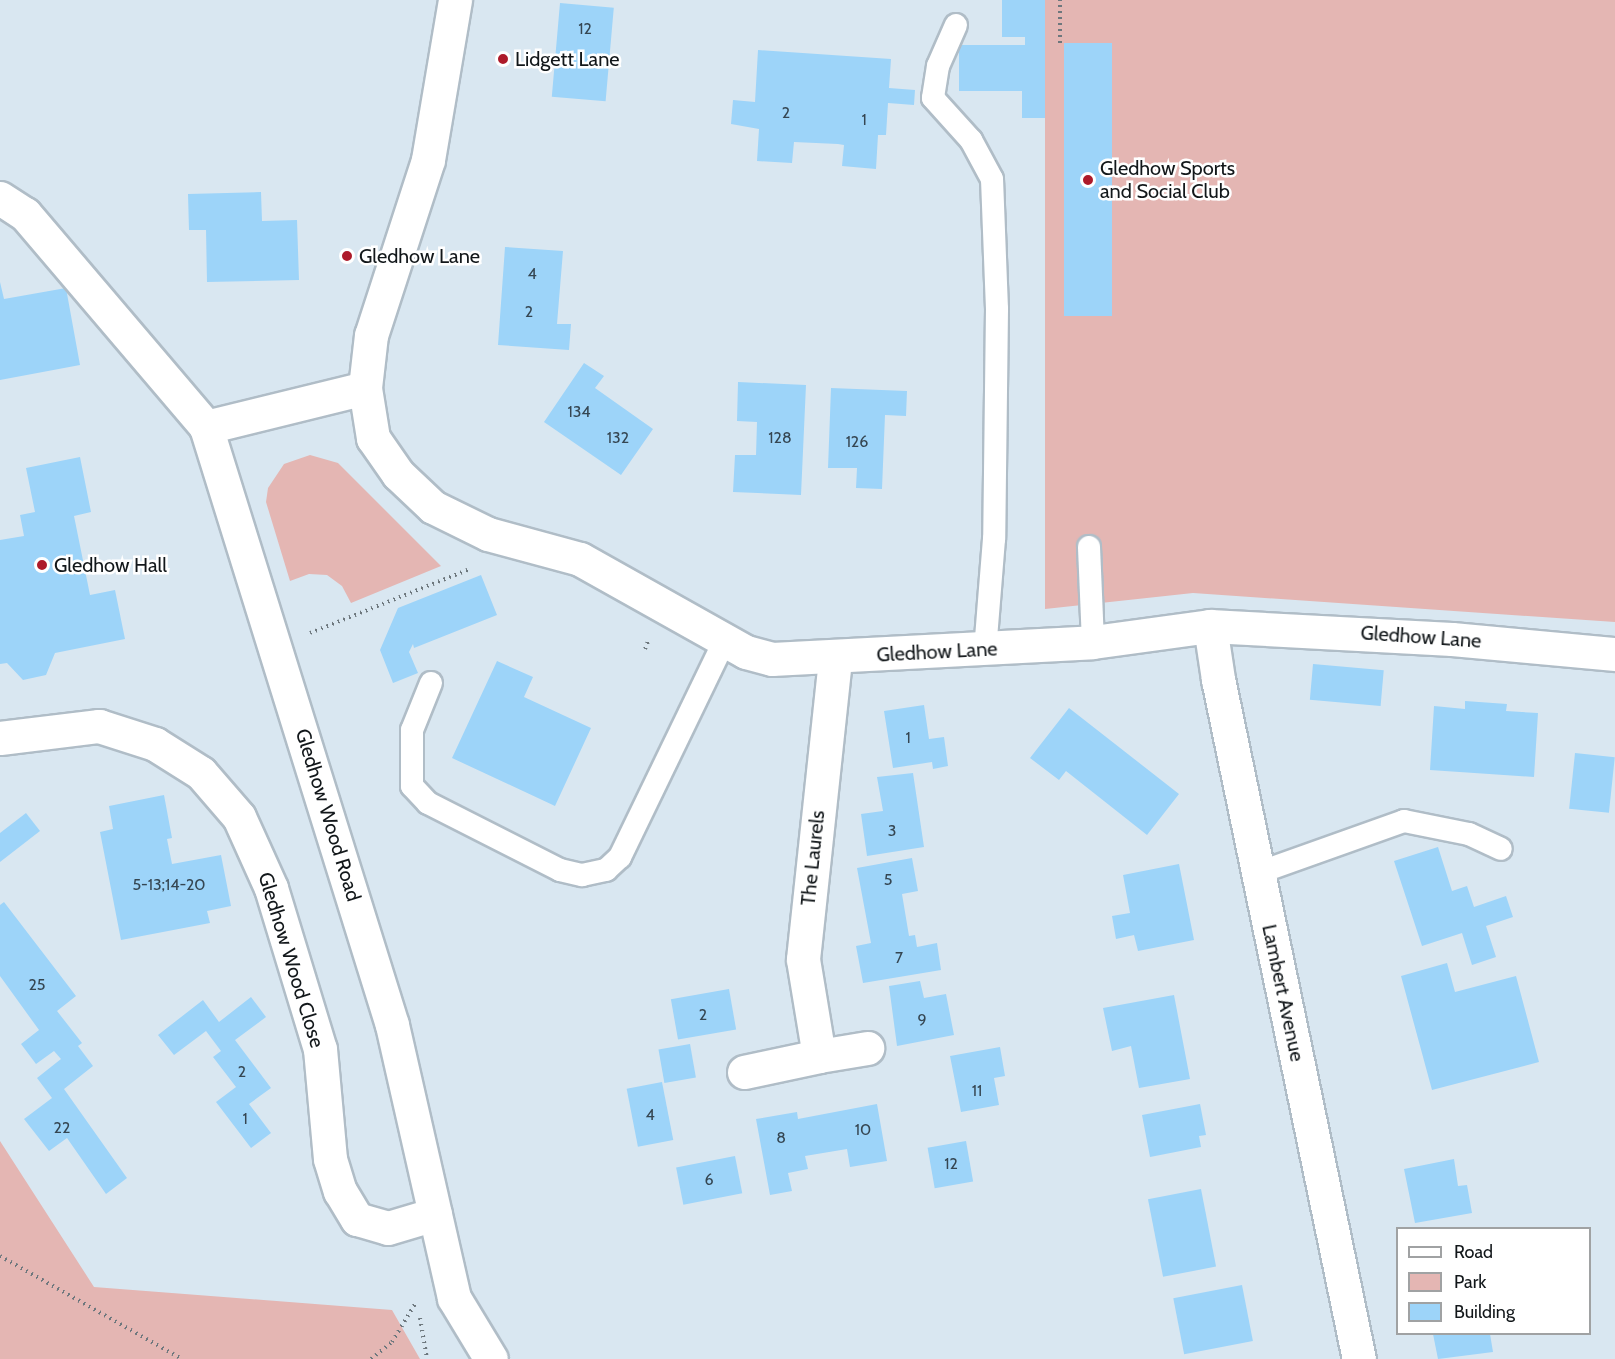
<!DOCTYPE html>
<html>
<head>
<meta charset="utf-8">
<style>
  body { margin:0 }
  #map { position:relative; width:1615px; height:1359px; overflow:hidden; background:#d9e7f1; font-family:Cabin,sans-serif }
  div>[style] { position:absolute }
  .green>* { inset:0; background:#e4b6b3 }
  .building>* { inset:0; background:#9dd4f9; transform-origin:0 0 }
  .path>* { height:4px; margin-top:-2px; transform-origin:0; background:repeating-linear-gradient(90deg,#6d777d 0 1.5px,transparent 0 6px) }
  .roads { filter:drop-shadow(2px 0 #b0bdc7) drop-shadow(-2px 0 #b0bdc7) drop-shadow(0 2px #b0bdc7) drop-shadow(0 -2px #b0bdc7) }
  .service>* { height:22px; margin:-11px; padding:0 11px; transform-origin:11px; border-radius:11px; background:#fff }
  .minor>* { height:33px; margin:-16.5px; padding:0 16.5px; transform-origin:16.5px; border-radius:16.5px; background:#fff }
  .tertiary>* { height:33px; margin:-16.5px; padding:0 16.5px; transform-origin:16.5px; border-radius:16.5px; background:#fff }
  .dots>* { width:16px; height:16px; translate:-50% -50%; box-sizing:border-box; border:3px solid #fff; border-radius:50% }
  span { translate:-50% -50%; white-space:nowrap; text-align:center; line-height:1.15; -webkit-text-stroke:5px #fff; paint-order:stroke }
  .number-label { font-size:16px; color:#354652 }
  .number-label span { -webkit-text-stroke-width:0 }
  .poi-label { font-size:20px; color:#12171a }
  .left { translate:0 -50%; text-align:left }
  .street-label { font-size:20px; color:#12171a }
  .legend { position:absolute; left:1396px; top:1227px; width:195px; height:108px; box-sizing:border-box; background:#fff; border:2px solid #a0a2a3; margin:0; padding:8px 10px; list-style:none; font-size:18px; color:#12171a }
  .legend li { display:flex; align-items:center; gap:12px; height:30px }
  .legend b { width:30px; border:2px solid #a0a2a3 }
</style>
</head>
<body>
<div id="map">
  <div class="green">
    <i style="clip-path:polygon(1045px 0,1615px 0,1615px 622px,1193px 593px,1045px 609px)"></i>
    <i style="clip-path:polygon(310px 455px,338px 463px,441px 566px,351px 603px,342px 586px,327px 575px,309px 574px,290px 581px,266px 502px,268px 488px,284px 464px)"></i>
    <i style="clip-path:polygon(0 1141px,94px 1287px,392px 1310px,420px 1359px,0 1359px)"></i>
  </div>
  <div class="building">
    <i style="clip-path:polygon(1002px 0,1045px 0,1045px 118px,1022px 118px,1022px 91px,959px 91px,959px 45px,1025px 45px,1025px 37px,1002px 37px)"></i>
    <i style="left:560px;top:3px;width:54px;height:94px;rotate:5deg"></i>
    <i style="left:1064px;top:43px;width:48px;height:273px"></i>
    <i style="clip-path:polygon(758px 50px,891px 59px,889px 88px,915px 90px,914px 105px,888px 103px,886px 135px,878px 135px,876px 169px,842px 166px,844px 145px,838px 144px,794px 142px,792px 163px,757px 161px,759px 129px,731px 124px,733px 100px,755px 102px)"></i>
    <i style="clip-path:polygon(261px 192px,262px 221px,297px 220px,299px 280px,207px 282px,206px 230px,189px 230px,188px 194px)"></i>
    <i style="clip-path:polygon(505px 247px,563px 251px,557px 324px,571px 324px,569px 350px,498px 345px)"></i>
    <i style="clip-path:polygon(0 282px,4px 299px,66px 288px,80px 365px,0 380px)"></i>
    <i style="clip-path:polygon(584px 363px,604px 376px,595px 388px,653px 429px,621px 475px,544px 422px)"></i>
    <i style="clip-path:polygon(738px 382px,806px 385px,801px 495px,733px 492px,735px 455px,756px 455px,757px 422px,737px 421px)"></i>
    <i style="clip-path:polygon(831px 388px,907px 391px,906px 416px,885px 415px,882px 489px,856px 488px,857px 468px,828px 468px)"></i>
    <i style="clip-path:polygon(80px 457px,91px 512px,74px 516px,90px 595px,115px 590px,125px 639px,55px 653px,46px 675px,23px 680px,7px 663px,0 664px,0 540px,24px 536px,20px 515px,35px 512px,26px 468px)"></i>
    <i style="clip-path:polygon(481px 575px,497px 615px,414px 648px,413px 644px,409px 652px,418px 673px,393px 683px,380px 650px,398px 608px)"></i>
    <i style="clip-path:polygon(497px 661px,533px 677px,524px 697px,591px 728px,555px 806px,452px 758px)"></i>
    <i style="left:1313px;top:664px;width:71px;height:36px;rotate:5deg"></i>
    <i style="clip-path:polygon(1465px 701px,1507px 704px,1506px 711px,1538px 713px,1534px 777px,1430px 770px,1434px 706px,1465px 709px)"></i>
    <i style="clip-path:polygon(924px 705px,929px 739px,944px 737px,948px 766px,933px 769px,932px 762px,893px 768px,884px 711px)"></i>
    <i style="clip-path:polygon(1069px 708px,1179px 794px,1147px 835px,1066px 771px,1059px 780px,1030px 758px)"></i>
    <i style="left:1575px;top:753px;width:40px;height:56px;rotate:6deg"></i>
    <i style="clip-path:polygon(913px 773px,924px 847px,867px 856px,861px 814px,883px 811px,877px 777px)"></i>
    <i style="clip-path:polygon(164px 795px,172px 838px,167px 839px,172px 864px,221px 855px,231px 906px,207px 911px,210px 923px,121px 940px,100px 832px,113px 829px,109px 806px)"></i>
    <i style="clip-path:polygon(26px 813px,40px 831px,0 862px,0 833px)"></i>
    <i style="clip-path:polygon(1438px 847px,1452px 891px,1467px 886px,1474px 907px,1506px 896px,1513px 917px,1486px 926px,1496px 957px,1472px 965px,1462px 933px,1422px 946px,1394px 861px)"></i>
    <i style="clip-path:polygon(912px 858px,918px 891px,902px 894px,909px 936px,915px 935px,917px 947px,937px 943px,941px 970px,863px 983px,856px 946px,871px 943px,857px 868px)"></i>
    <i style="clip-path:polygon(1179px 864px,1194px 940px,1138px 951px,1134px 935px,1116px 939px,1112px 916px,1130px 913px,1123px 875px)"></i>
    <i style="clip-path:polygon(4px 902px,76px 996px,57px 1011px,82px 1043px,78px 1046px,93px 1066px,64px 1089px,127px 1178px,106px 1194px,67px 1138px,49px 1151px,24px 1119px,52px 1098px,37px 1078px,61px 1059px,54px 1051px,36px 1064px,21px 1044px,39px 1030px,0 976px,0 905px)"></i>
    <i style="clip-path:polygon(1447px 963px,1455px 992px,1516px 976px,1539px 1062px,1432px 1090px,1401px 976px)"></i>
    <i style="clip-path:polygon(920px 981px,924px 998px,946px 994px,954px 1035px,897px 1046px,889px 986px)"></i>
    <i style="left:729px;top:989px;width:41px;height:59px;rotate:80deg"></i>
    <i style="clip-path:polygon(1174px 995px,1190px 1079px,1139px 1088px,1131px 1046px,1112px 1051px,1103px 1008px)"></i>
    <i style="clip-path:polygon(251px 997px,266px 1017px,235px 1040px,271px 1088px,249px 1104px,271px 1133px,251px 1148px,216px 1102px,236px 1087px,213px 1057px,221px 1051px,206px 1031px,174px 1055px,158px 1035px,203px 1000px,219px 1022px)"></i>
    <i style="left:690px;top:1044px;width:34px;height:32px;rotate:80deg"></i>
    <i style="clip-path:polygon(1000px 1047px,1005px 1076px,994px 1078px,999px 1105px,961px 1112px,950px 1056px)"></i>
    <i style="left:662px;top:1082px;width:59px;height:36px;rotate:79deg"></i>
    <i style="clip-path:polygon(877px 1104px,887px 1161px,850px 1167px,847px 1149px,805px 1156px,808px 1169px,788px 1173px,792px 1191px,770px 1195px,756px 1119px,797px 1112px,798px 1119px)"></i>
    <i style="clip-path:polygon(1200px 1104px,1206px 1135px,1199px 1136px,1201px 1147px,1150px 1157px,1142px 1115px)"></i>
    <i style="left:966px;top:1141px;width:41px;height:39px;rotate:80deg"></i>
    <i style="left:735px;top:1156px;width:38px;height:60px;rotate:79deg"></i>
    <i style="clip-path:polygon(1454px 1159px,1458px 1186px,1467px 1185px,1472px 1213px,1415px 1223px,1404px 1169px)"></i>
    <i style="left:1201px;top:1189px;width:79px;height:54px;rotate:79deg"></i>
    <i style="left:1242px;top:1285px;width:57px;height:70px;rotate:79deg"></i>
    <i style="clip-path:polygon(1433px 1334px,1490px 1334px,1493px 1352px,1438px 1359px)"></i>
  </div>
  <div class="path">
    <i style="left:1060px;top:43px;width:43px;rotate:-90deg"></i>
    <i style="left:310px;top:633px;width:172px;rotate:-21.8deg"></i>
    <i style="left:645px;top:649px;width:11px;rotate:-68deg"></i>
    <i style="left:0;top:1256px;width:209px;rotate:29.5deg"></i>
    <i style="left:420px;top:1318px;width:42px;rotate:80.3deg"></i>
    <i style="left:371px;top:1359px;width:27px;rotate:-39deg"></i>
    <i style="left:392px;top:1342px;width:44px;rotate:-58.8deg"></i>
  </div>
  <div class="roads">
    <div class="service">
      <i style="left:956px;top:25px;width:45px;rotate:113.7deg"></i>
      <i style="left:938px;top:66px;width:32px;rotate:99deg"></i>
      <i style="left:933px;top:98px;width:57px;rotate:47.9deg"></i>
      <i style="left:971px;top:140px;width:44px;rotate:61.7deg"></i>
      <i style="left:992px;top:179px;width:130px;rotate:87.8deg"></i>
      <i style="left:997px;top:309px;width:230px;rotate:90.7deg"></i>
      <i style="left:994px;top:539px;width:111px;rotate:94.6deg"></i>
      <i style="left:1089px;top:547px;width:95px;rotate:87.6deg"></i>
      <i style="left:431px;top:683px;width:51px;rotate:112deg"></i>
      <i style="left:412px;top:730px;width:56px;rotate:90deg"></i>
      <i style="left:412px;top:786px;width:23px;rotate:47deg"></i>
      <i style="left:428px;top:803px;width:148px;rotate:26.9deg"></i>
      <i style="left:560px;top:870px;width:23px;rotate:13deg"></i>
      <i style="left:582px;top:875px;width:25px;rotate:-12deg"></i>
      <i style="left:606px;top:870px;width:19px;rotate:-43deg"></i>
      <i style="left:620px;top:857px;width:241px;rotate:-64.2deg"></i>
      <i style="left:1258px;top:873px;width:155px;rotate:-19.6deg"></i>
      <i style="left:1404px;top:821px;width:66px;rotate:11.3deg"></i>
      <i style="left:1469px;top:834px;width:35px;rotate:25deg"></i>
    </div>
    <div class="minor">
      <i style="left:0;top:198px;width:30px;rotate:33deg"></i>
      <i style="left:25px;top:214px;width:280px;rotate:49.6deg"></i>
      <i style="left:1210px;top:626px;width:54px;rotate:81.4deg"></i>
      <i style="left:1218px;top:679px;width:694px;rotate:78.29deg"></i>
      <i style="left:0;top:738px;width:100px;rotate:-6.9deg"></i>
      <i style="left:99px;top:726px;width:59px;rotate:17.8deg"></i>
      <i style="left:155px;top:744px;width:54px;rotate:32.2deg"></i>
      <i style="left:201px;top:773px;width:58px;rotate:49.2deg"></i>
      <i style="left:239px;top:817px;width:78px;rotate:65.7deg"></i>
      <i style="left:271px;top:888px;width:168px;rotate:73.1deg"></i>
      <i style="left:320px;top:1049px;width:110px;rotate:84.8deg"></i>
      <i style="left:330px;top:1159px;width:34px;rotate:73deg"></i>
      <i style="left:340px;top:1191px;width:33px;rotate:59deg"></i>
      <i style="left:357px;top:1219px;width:32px;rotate:16deg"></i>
      <i style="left:388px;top:1228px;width:49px;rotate:-16.6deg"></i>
      <i style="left:819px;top:1056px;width:49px;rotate:-9.5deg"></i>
      <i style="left:744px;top:1072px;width:77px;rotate:-12deg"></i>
      <i style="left:819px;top:1056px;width:98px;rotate:-99.4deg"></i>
      <i style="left:803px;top:959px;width:302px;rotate:-83.9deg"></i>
    </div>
    <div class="tertiary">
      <i style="left:455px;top:0;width:162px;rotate:99.6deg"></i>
      <i style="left:428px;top:160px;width:184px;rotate:108deg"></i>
      <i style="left:371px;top:335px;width:53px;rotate:96.5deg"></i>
      <i style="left:365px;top:388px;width:51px;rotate:80.9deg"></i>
      <i style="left:373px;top:438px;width:44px;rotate:55.2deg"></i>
      <i style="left:398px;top:474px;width:48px;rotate:43.3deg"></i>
      <i style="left:433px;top:507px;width:61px;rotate:26.1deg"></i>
      <i style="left:488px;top:534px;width:95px;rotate:15.2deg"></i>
      <i style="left:580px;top:559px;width:190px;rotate:29.3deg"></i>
      <i style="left:746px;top:652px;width:27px;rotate:15deg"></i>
      <i style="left:772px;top:659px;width:321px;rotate:-3deg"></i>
      <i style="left:1093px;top:642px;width:118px;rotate:-7.8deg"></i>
      <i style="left:1210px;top:626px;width:242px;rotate:3.1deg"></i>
      <i style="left:1452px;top:639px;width:164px;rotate:5.3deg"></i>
      <i style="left:365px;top:388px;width:164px;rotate:166.2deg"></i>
      <i style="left:206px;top:427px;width:626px;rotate:72.72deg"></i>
      <i style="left:392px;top:1025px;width:280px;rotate:77.2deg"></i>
      <i style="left:454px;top:1298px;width:71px;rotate:58.8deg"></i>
    </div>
  </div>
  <div class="dots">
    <i style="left:503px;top:59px;background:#ad1a2a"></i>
    <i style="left:1088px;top:180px;background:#ad1a2a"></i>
    <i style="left:347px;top:256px;background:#ad1a2a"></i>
    <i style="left:42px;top:565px;background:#ad1a2a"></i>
  </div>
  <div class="number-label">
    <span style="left:585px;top:29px">12</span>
    <span style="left:786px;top:113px">2</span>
    <span style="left:864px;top:120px">1</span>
    <span style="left:532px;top:274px">4</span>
    <span style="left:529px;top:312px">2</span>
    <span style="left:579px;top:412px">134</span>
    <span style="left:618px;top:438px">132</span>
    <span style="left:780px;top:438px">128</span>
    <span style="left:857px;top:442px">126</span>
    <span style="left:908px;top:738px">1</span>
    <span style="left:892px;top:831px">3</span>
    <span style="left:888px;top:880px">5</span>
    <span style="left:169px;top:885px">5-13;14-20</span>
    <span style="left:899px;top:958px">7</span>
    <span style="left:37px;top:985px">25</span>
    <span style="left:703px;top:1015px">2</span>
    <span style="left:922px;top:1020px">9</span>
    <span style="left:242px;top:1072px">2</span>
    <span style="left:977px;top:1091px">11</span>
    <span style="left:650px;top:1115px">4</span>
    <span style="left:245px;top:1119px">1</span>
    <span style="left:62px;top:1128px">22</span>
    <span style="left:863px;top:1130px">10</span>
    <span style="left:781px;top:1138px">8</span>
    <span style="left:951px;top:1164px">12</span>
    <span style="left:709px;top:1180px">6</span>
  </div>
  <div class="poi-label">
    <span class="left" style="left:515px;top:59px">Lidgett Lane</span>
    <span class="left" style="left:1100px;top:180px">Gledhow Sports<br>and Social Club</span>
    <span class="left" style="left:359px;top:256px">Gledhow Lane</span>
    <span class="left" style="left:54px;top:565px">Gledhow Hall</span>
  </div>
  <div class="street-label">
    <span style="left:1421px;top:637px;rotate:4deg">Gledhow Lane</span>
    <span style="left:937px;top:652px;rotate:-3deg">Gledhow Lane</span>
    <span style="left:328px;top:815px;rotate:73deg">Gledhow Wood Road</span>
    <span style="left:813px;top:858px;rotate:-84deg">The Laurels</span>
    <span style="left:291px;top:960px;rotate:73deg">Gledhow Wood Close</span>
    <span style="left:1283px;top:993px;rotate:78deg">Lambert Avenue</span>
  </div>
  <ul class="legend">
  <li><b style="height:8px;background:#fff"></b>Road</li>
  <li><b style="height:16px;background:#e4b6b3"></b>Park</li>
  <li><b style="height:16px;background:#9dd4f9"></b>Building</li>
  </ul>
</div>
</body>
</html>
